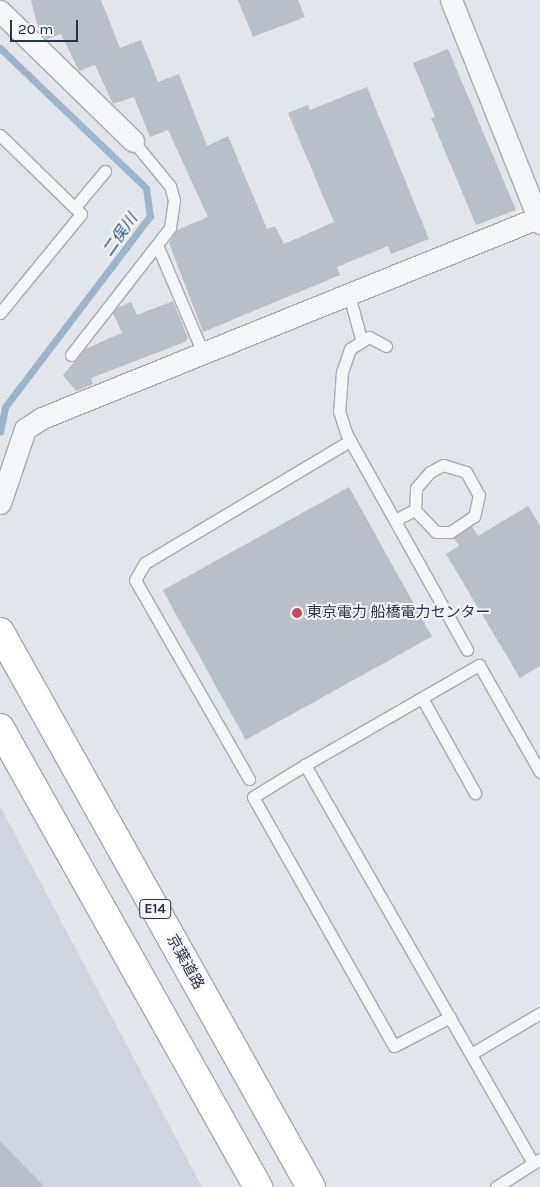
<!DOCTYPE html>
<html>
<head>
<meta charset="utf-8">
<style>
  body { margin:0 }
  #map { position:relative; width:540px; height:1187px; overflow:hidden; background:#e2e5ea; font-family:Karla,"Noto Sans JP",sans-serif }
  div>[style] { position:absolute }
  .built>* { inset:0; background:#d0d4dc }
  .stream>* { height:7px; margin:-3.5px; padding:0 3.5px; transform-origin:3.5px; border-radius:3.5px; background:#9db4ca }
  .building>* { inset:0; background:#b9bfc7; transform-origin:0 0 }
  .roads { filter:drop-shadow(1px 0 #a7acb4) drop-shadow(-1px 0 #a7acb4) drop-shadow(0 1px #a7acb4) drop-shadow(0 -1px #a7acb4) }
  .service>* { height:11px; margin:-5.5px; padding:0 5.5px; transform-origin:5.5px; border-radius:5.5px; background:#f5f6f8 }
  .minor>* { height:21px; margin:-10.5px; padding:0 10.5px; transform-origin:10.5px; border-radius:10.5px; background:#f5f6f8 }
  .motorway>* { height:28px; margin:-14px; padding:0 14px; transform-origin:14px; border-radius:14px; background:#fff }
  .dots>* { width:14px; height:14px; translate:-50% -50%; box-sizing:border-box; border:2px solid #f2f4f8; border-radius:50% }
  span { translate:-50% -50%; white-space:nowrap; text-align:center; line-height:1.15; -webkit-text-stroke:4px #f2f4f8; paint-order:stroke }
  .shield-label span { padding:1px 4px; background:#f2f4f8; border:1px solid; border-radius:4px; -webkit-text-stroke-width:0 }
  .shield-label { font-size:14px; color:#2a3342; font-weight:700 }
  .poi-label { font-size:15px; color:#2a3342 }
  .left { translate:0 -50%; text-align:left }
  .street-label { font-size:15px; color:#2a3342 }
  .water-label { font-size:16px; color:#345376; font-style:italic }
  .scale { position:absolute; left:10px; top:20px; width:68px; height:22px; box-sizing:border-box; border:2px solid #2a3342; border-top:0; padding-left:6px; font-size:15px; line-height:18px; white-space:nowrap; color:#2a3342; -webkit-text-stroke:4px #f2f4f8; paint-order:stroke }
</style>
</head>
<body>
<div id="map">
  <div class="built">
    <i style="clip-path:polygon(0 806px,202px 1187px,0 1187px)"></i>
  </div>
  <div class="stream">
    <i style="left:0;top:48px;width:202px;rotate:43.8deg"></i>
    <i style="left:146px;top:188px;width:28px;rotate:82deg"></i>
    <i style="left:150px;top:216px;width:240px;rotate:127.2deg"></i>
    <i style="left:5px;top:407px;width:25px;rotate:101deg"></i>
  </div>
  <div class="building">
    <i style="clip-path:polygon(31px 0,101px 0,120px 48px,141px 40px,158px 82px,179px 74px,207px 146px,228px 136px,267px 229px,275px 226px,284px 244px,334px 222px,288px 113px,308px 105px,310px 110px,367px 87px,429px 239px,391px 254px,388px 246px,337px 267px,340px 275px,203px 332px,169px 243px,177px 230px,208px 217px,168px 130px,150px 137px,134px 97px,113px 104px,95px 65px,79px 71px,61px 34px,47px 39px,39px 31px)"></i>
    <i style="clip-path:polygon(238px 0,298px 0,305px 17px,253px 37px)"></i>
    <i style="clip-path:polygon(448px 49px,516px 210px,476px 225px,431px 118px,435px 117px,413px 63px)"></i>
    <i style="clip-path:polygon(173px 301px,188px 338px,185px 342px,91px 378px,93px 384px,76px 391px,63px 375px,85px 349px,122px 333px,113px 313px,117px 308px,131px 302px,137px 315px)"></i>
    <i style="left:349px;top:487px;width:171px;height:213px;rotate:61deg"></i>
    <i style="clip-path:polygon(528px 506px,540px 525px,540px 666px,520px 678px,446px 554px,459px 546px,454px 538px,472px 526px,478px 536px)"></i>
    <i style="clip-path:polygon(0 1141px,45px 1187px,0 1187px)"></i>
  </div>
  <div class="roads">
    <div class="service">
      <i style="left:0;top:135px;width:113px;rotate:44.3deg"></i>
      <i style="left:81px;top:214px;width:128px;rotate:129.3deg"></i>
      <i style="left:75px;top:207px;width:47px;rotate:-50.2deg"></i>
      <i style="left:157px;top:245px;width:120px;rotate:66.9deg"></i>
      <i style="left:349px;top:295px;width:46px;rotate:74.7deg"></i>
      <i style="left:386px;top:346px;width:19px;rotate:-152deg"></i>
      <i style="left:369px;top:337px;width:22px;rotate:148deg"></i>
      <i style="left:350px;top:349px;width:24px;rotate:109deg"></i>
      <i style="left:342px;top:372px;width:39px;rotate:94deg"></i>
      <i style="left:339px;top:411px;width:25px;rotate:72deg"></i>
      <i style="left:347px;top:435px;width:246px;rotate:60.8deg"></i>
      <i style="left:71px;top:355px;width:161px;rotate:-52.1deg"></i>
      <i style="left:170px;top:228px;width:28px;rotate:-82deg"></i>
      <i style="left:174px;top:200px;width:15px;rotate:-106deg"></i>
      <i style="left:170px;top:186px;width:58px;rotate:-129.4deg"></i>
      <i style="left:395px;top:520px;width:22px;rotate:-27deg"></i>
      <i style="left:415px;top:510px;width:22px;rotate:-87deg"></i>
      <i style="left:416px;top:488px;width:21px;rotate:-49deg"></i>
      <i style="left:430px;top:472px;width:15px;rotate:-28deg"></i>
      <i style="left:443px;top:465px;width:24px;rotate:17deg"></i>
      <i style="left:466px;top:472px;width:26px;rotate:61deg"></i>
      <i style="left:479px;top:495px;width:22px;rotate:103deg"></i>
      <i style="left:474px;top:516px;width:29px;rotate:146deg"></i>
      <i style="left:450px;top:532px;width:14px;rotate:180deg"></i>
      <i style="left:436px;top:532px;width:30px;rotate:-134deg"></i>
      <i style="left:422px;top:698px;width:109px;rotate:60.8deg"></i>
      <i style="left:305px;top:765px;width:61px;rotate:148.4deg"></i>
      <i style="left:253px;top:797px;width:286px;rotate:60.5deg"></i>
      <i style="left:394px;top:1046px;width:63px;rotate:-27.4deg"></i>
      <i style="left:249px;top:779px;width:229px;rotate:-119.8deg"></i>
      <i style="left:135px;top:580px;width:20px;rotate:-60deg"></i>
      <i style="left:145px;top:563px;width:239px;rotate:-30.8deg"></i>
      <i style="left:471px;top:1054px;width:80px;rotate:-30.7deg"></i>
      <i style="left:533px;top:1163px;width:459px;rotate:-119.8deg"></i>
      <i style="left:305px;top:765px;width:201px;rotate:-29.9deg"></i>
      <i style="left:479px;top:665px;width:123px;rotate:60.3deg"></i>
      <i style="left:496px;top:1187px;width:52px;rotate:-32.5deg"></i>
    </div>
    <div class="minor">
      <i style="left:451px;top:0;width:240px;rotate:68.2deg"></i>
      <i style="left:0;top:11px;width:186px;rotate:44.3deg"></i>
      <i style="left:0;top:503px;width:78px;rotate:-71.3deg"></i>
      <i style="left:25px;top:429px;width:20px;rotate:-33deg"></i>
      <i style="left:42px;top:418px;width:537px;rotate:-21.98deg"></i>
    </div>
    <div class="motorway">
      <i style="left:0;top:632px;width:636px;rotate:60.74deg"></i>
      <i style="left:0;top:728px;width:527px;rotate:60.66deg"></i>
    </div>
  </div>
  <div class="dots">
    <i style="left:297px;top:613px;background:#ce485f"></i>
  </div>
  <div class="shield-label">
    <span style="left:155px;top:909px">E14</span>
  </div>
  <div class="poi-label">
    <span class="left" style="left:307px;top:613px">東京電力 船橋電力センター</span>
  </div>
  <div class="street-label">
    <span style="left:185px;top:962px;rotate:61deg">京葉道路</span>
  </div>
  <div class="water-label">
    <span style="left:120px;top:235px;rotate:-55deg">二俣川</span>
  </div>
  <div class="scale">20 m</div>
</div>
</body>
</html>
